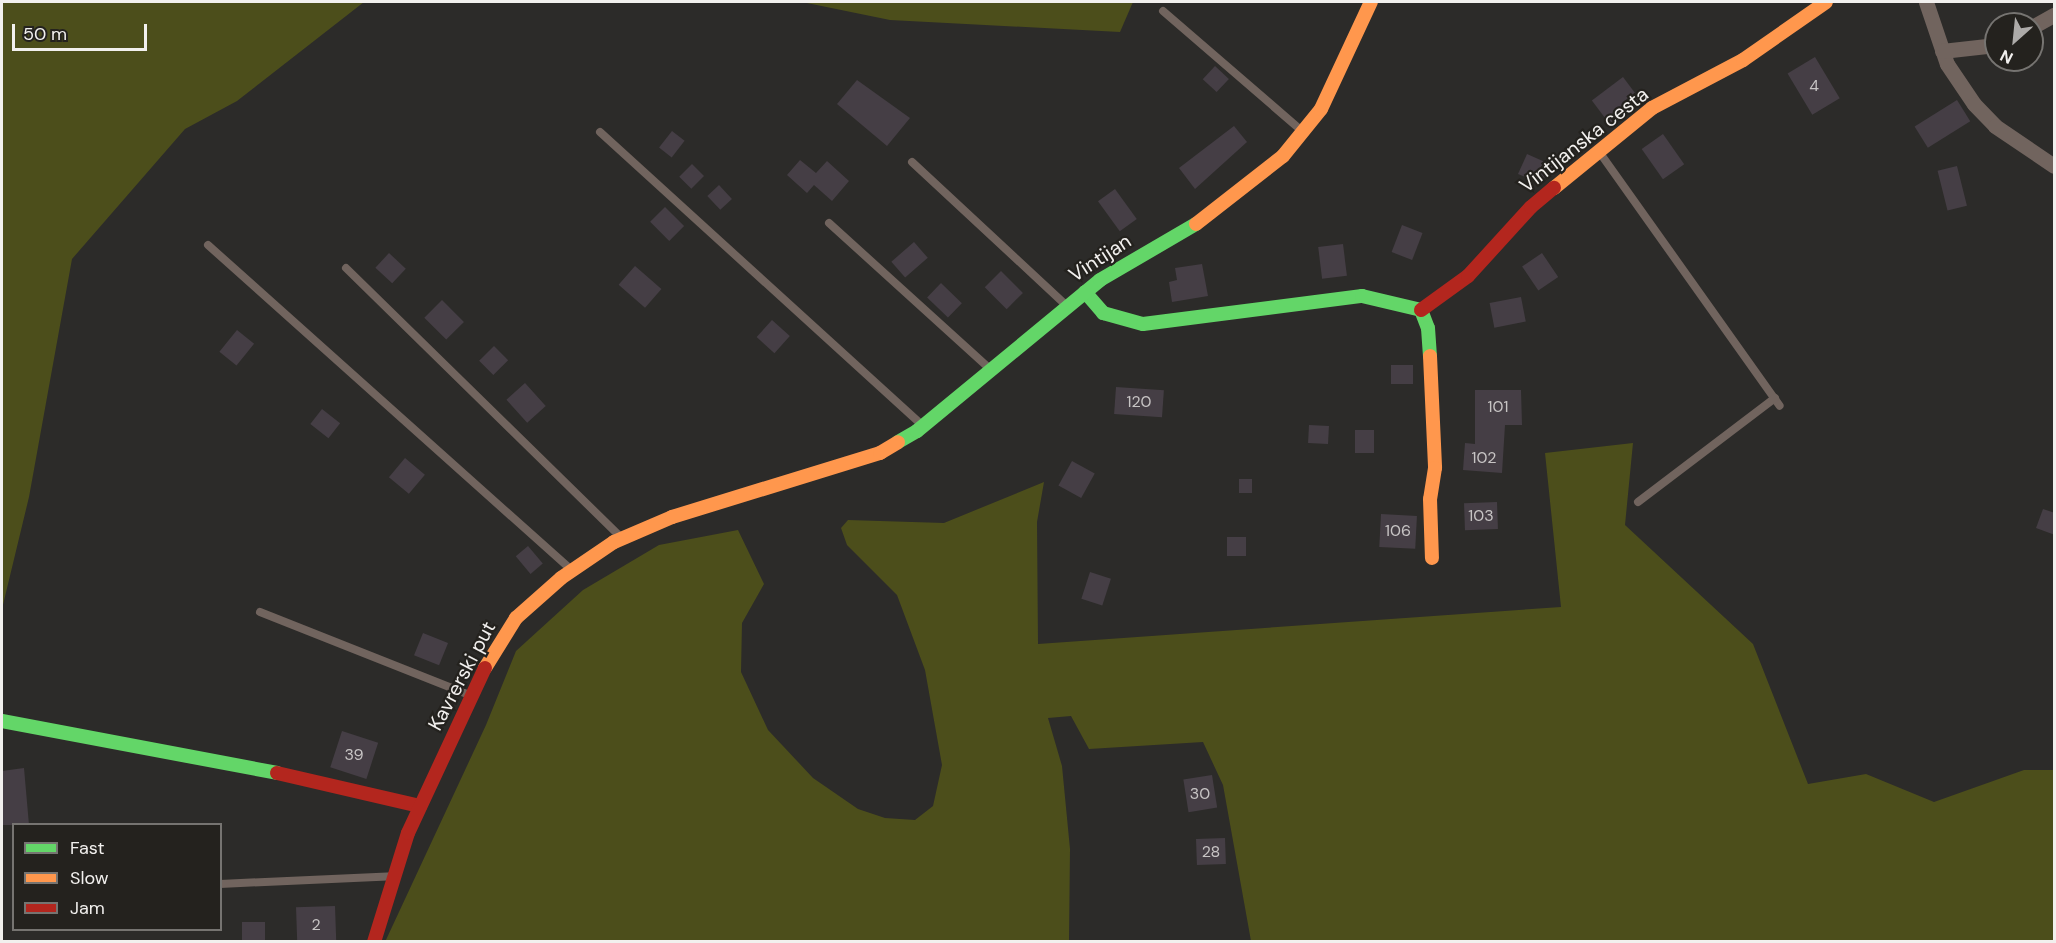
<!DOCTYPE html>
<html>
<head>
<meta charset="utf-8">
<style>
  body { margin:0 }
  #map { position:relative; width:2056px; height:943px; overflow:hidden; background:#2c2b29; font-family:"DM Sans",sans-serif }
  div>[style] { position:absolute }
  .green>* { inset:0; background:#4c4e1b }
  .building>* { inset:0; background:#453e45; transform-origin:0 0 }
  .lane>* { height:8px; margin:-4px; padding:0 4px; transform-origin:4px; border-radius:4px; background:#71645e }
  .street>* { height:15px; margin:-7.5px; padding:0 7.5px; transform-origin:7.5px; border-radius:7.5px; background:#71645e }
  .fast>* { height:14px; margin:-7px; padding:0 7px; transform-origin:7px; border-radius:7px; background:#63d668 }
  .slow>* { height:14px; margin:-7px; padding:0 7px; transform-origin:7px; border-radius:7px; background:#ff974d }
  .jam>* { height:14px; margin:-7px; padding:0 7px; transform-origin:7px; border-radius:7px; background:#b3261e }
  span { translate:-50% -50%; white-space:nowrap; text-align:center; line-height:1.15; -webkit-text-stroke:4.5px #24221e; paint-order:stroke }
  .number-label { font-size:16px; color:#c7c4c4 }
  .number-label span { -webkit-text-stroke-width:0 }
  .street-label { font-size:20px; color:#f2f0ee }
  .frame { position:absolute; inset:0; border:3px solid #f2f0ee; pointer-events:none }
  .legend { position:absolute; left:12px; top:823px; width:210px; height:108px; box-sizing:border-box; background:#24221e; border:2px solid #767471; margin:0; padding:8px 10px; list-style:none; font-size:18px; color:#f2f0ee }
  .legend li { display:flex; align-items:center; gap:12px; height:30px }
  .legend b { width:30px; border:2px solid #767471 }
  .north { position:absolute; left:1984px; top:12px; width:60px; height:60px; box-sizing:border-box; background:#24221e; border:2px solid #767471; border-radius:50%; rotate:207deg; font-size:16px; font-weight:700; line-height:24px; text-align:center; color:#f2f0ee }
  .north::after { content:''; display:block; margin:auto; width:21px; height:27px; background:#adaba9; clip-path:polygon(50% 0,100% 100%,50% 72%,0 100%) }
  .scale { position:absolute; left:12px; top:24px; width:135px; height:27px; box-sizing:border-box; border:3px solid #f2f0ee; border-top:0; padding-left:8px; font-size:18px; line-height:21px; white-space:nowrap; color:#f2f0ee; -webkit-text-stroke:4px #24221e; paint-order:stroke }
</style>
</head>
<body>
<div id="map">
  <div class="green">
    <i style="clip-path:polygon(2px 2px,364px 2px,237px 101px,185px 129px,72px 259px,29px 497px,2px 609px)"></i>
    <i style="clip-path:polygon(802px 2px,1133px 2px,1120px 32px,890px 20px)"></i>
    <i style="clip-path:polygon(1633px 443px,1625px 525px,1753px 644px,1808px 784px,1866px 774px,1934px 802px,2024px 770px,2054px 770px,2054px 941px,1251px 941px,1223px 785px,1203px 742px,1089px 749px,1071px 716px,1048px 718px,1062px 766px,1070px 849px,1069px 941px,385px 942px,486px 725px,516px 651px,583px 590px,659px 545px,738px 530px,764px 584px,742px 623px,741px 672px,768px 730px,813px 778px,858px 809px,885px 818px,915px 820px,933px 806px,942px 765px,925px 670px,897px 595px,847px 545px,841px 528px,848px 520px,944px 523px,1044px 482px,1037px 522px,1038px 644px,1561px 607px,1545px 453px)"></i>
  </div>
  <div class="building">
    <i style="left:1815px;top:57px;width:48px;height:32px;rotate:59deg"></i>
    <i style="left:1215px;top:66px;width:19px;height:18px;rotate:43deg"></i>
    <i style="left:1623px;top:77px;width:30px;height:39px;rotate:53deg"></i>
    <i style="clip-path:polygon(857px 80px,910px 118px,887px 146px,837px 104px)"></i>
    <i style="left:1957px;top:100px;width:25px;height:50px;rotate:58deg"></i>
    <i style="clip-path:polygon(1234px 126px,1247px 142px,1195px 189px,1179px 168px)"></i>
    <i style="left:672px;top:131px;width:16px;height:21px;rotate:38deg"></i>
    <i style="left:1663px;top:134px;width:37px;height:26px;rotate:55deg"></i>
    <i style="clip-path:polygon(1527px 154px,1554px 166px,1540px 183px,1518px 174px)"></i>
    <i style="clip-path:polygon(800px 160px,816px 173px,827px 161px,849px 181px,832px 201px,814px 185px,807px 193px,787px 175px)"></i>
    <i style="left:692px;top:164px;width:17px;height:18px;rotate:45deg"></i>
    <i style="left:1957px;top:166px;width:41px;height:20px;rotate:76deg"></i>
    <i style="left:719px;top:185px;width:19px;height:16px;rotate:47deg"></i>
    <i style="left:1115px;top:189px;width:37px;height:21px;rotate:54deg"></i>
    <i style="left:665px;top:207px;width:27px;height:21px;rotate:45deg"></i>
    <i style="left:1402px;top:225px;width:22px;height:29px;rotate:21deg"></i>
    <i style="left:914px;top:242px;width:21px;height:30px;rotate:49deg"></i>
    <i style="left:1343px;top:244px;width:32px;height:25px;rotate:83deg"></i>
    <i style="left:389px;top:253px;width:23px;height:20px;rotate:43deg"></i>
    <i style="left:1542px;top:253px;width:29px;height:24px;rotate:56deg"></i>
    <i style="clip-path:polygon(1202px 264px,1208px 296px,1172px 302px,1169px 282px,1177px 280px,1175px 268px)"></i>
    <i style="left:635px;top:266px;width:35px;height:25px;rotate:41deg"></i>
    <i style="left:1001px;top:271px;width:31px;height:23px;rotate:45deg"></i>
    <i style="left:941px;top:283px;width:29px;height:20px;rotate:44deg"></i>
    <i style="left:1521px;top:297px;width:25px;height:32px;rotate:79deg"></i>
    <i style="left:442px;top:300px;width:31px;height:25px;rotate:45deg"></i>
    <i style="left:772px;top:320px;width:24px;height:23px;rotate:42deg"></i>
    <i style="left:237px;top:330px;width:22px;height:28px;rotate:39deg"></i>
    <i style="left:494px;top:346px;width:20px;height:21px;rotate:45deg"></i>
    <i style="left:1391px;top:365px;width:22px;height:19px"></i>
    <i style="left:525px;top:383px;width:31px;height:25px;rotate:48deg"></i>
    <i style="left:1116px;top:387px;width:48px;height:27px;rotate:4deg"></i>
    <i style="clip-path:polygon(1475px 390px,1521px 390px,1522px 425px,1505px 425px,1502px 473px,1463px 470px,1465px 443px,1475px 444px)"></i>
    <i style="left:322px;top:409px;width:23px;height:19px;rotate:38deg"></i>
    <i style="left:1309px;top:425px;width:20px;height:18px;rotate:3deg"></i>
    <i style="left:1355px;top:430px;width:19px;height:23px"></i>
    <i style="left:405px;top:458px;width:26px;height:25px;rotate:40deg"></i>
    <i style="left:1072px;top:461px;width:26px;height:28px;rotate:29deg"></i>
    <i style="left:1239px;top:479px;width:13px;height:14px"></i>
    <i style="left:1497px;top:502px;width:27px;height:33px;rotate:88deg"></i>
    <i style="clip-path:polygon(2043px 509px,2055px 513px,2055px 535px,2036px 528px)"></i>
    <i style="left:1381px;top:514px;width:36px;height:33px;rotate:3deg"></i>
    <i style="left:1227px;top:537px;width:19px;height:19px"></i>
    <i style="left:528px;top:546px;width:23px;height:16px;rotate:50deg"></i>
    <i style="left:1090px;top:572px;width:22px;height:28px;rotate:18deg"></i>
    <i style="left:423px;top:633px;width:27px;height:24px;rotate:22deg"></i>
    <i style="left:342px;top:731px;width:38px;height:38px;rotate:18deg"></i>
    <i style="clip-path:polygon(24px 768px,29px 825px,2px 825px,2px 771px)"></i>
    <i style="left:1212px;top:775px;width:33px;height:29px;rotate:81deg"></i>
    <i style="left:1225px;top:838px;width:26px;height:29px;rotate:88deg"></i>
    <i style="left:335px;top:906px;width:36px;height:39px;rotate:88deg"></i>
    <i style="left:265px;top:922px;width:20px;height:23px;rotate:90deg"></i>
  </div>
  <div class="lane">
    <i style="left:1163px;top:11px;width:184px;rotate:40.8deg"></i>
    <i style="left:600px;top:132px;width:435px;rotate:42.3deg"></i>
    <i style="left:1600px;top:153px;width:310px;rotate:54.6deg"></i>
    <i style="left:912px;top:162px;width:210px;rotate:42.9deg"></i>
    <i style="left:829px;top:223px;width:217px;rotate:42.2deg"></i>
    <i style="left:208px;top:245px;width:487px;rotate:41.8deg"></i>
    <i style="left:346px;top:268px;width:386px;rotate:44.4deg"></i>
    <i style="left:1638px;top:502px;width:172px;rotate:-37.2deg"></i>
    <i style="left:260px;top:612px;width:226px;rotate:21.6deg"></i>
    <i style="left:220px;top:884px;width:173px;rotate:-2.6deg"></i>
  </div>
  <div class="street">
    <i style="left:1926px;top:2px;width:65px;rotate:71.3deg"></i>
    <i style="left:1947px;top:64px;width:48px;rotate:56deg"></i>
    <i style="left:1974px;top:104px;width:30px;rotate:46deg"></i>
    <i style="left:1995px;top:126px;width:71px;rotate:34.1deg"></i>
    <i style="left:2032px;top:27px;width:25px;rotate:-29deg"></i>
    <i style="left:1942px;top:51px;width:54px;rotate:-6.3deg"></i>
  </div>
  <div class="fast">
    <i style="left:1085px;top:292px;width:28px;rotate:49deg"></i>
    <i style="left:1103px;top:313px;width:41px;rotate:15.4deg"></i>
    <i style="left:1143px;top:324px;width:221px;rotate:-7.3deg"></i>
    <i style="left:1362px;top:296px;width:61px;rotate:13.3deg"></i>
    <i style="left:1421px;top:310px;width:19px;rotate:69deg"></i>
    <i style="left:1428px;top:328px;width:28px;rotate:86deg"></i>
    <i style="left:898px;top:442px;width:22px;rotate:-30deg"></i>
    <i style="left:917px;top:431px;width:237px;rotate:-39.5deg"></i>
    <i style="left:1100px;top:280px;width:111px;rotate:-30.3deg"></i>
    <i style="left:2px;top:721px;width:280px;rotate:10.7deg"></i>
  </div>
  <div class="slow">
    <i style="left:1554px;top:188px;width:127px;rotate:-39.2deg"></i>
    <i style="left:1652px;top:108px;width:103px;rotate:-27.8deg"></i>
    <i style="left:1743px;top:60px;width:101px;rotate:-34.9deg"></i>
    <i style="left:1196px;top:224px;width:110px;rotate:-38deg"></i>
    <i style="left:1283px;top:156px;width:60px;rotate:-51deg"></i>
    <i style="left:1321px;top:109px;width:118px;rotate:-65deg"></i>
    <i style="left:1430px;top:356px;width:112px;rotate:87.4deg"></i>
    <i style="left:1435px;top:468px;width:31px;rotate:99deg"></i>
    <i style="left:1430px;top:499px;width:59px;rotate:88.1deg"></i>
    <i style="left:485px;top:668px;width:59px;rotate:-58.2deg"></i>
    <i style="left:516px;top:618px;width:60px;rotate:-41.6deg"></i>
    <i style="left:561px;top:578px;width:64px;rotate:-34.2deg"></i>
    <i style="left:614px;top:542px;width:63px;rotate:-23.3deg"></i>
    <i style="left:672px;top:517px;width:218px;rotate:-17.1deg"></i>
    <i style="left:880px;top:453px;width:21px;rotate:-31deg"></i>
  </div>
  <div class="jam">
    <i style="left:1421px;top:310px;width:58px;rotate:-35.9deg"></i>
    <i style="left:1468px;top:276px;width:93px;rotate:-47.6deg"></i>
    <i style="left:1531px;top:207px;width:30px;rotate:-40deg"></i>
    <i style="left:277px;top:773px;width:147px;rotate:13deg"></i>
    <i style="left:374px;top:942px;width:114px;rotate:-72.7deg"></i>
    <i style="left:408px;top:833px;width:182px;rotate:-65deg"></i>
  </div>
  <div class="number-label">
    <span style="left:1814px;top:86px">4</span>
    <span style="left:1139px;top:402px">120</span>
    <span style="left:1498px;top:407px">101</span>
    <span style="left:1484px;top:458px">102</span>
    <span style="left:1481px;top:516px">103</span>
    <span style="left:1398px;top:531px">106</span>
    <span style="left:354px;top:755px">39</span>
    <span style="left:1200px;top:794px">30</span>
    <span style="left:1211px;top:852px">28</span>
    <span style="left:316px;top:925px">2</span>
  </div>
  <div class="street-label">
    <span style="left:1584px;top:140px;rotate:-38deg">Vintijanska cesta</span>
    <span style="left:1100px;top:258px;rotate:-33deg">Vintijan</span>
    <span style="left:462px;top:676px;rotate:-62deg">Kavrerski put</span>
  </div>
  <div class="frame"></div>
  <ul class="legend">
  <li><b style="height:8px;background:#63d668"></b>Fast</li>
  <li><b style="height:8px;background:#ff974d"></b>Slow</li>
  <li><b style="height:8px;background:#b3261e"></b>Jam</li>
  </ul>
  <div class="north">N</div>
  <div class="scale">50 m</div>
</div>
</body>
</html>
